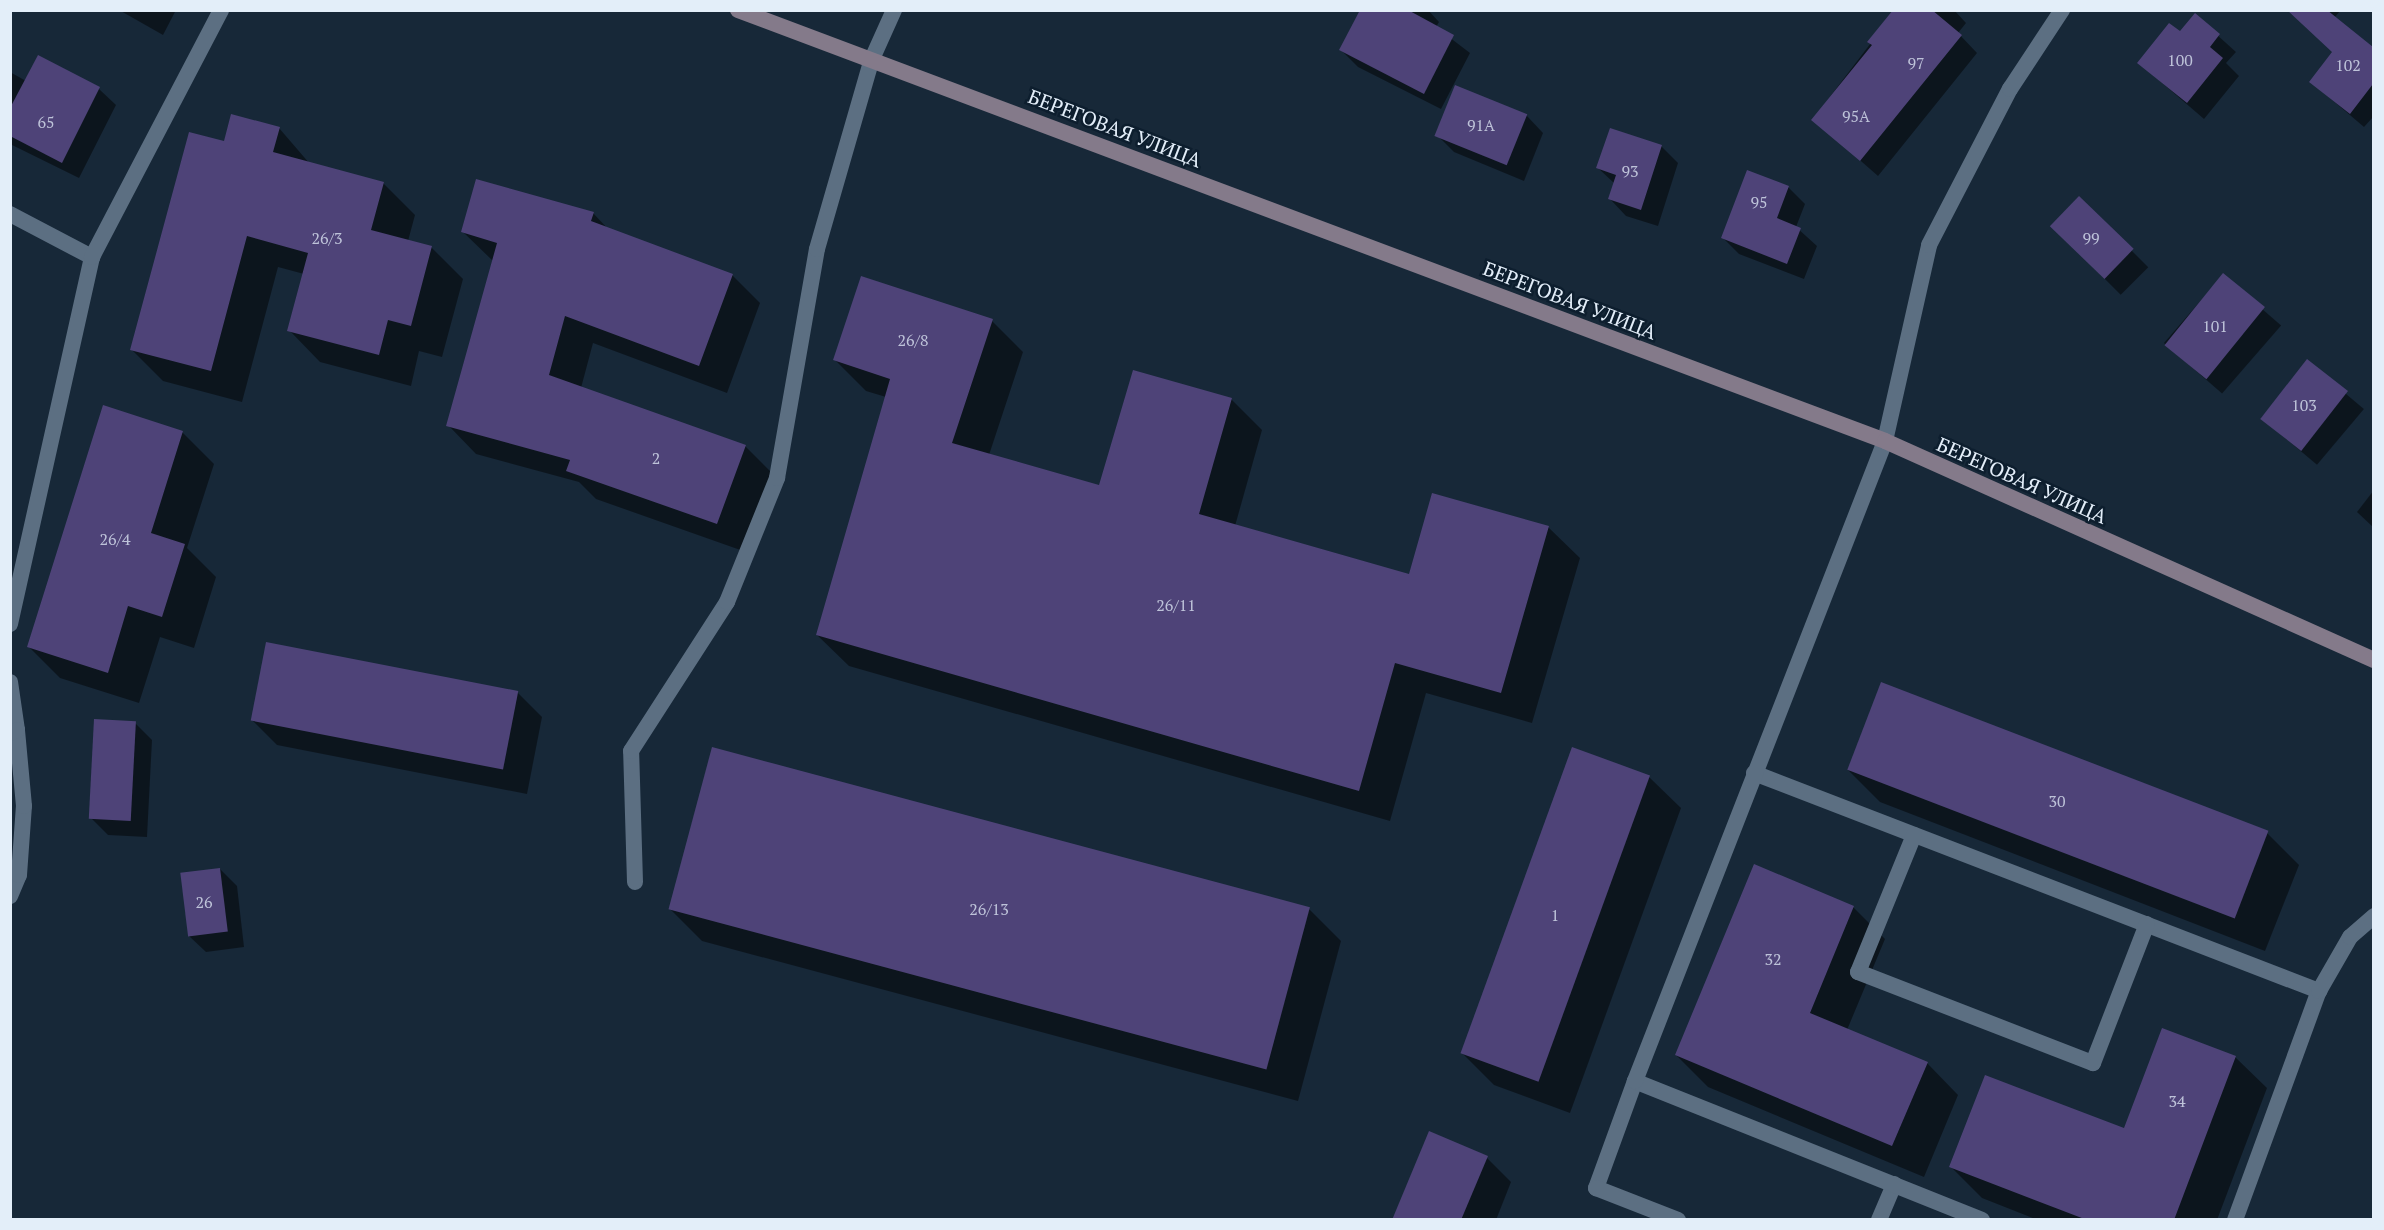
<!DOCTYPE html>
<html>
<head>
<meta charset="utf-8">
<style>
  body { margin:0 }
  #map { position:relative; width:2384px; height:1230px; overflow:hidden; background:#172838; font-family:"PT Serif",serif }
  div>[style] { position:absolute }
  .shadow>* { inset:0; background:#0007; transform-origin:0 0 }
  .building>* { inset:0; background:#4e4378; transform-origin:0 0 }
  .service>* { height:16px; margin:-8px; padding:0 8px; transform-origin:8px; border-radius:8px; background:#5c6f82 }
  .minor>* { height:16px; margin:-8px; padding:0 8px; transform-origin:8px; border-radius:8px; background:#5c6f82 }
  .secondary>* { height:16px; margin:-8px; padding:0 8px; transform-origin:8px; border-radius:8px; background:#847a8a }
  span { translate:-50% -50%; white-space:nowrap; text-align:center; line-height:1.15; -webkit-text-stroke:5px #0d1e2e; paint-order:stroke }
  .number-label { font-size:16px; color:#bec3d9 }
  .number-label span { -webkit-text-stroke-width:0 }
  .street-label { font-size:20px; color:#e3eef9 }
  .frame { position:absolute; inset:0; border:12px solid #e3eef9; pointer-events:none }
</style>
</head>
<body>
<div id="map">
  <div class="shadow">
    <i style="clip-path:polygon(119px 10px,176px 10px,163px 35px)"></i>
    <i style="clip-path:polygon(1361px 10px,1428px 10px,1439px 22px,1436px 27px,1470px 53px,1441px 109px,1358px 67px,1341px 50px)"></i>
    <i style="clip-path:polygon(1896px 10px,1954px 10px,1966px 23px,1958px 33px,1977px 53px,1878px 176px,1813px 119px)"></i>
    <i style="clip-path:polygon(2288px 10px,2341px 10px,2334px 18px,2374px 49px,2374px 116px,2364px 127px,2311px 82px,2334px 53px)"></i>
    <i style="clip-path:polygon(2195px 15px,2236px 52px,2226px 63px,2239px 76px,2204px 119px,2139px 63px,2181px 33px)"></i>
    <i style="clip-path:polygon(10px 72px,26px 81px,99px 89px,116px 105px,79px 178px,10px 144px)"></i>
    <i style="clip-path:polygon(1456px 87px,1527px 116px,1543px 133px,1524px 181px,1454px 152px,1437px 135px)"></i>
    <i style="clip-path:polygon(279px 128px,310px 164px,383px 183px,415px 215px,408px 241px,431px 247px,463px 279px,442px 357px,419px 351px,411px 386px,320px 362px,289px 330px,304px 274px,278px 267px,242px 402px,163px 381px,132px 350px,225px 143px)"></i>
    <i style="clip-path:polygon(1661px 146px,1678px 163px,1658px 226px,1626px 216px,1610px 199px,1615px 184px,1598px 168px)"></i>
    <i style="clip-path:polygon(1788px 187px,1805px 204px,1796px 227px,1817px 246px,1804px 279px,1739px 254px,1722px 237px)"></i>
    <i style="left:2079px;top:198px;width:98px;height:39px;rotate:45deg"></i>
    <i style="clip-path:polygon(593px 213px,609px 230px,732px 275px,760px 303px,727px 393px,593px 343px,581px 388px,745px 446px,773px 474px,746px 552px,596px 499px,579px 482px,476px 454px,448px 425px,493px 261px,463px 232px)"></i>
    <i style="left:2223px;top:275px;width:77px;height:90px;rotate:41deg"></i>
    <i style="clip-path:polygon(992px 321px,1023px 352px,989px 455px,1100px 487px,1231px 399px,1262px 430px,1235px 526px,1410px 576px,1548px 527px,1580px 558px,1532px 723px,1426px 693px,1390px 821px,849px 666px,817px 635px,886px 397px,866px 391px,835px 360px)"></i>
    <i style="left:2308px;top:362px;width:73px;height:73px;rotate:40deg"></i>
    <i style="clip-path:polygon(182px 432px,214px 464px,187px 548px,216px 577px,194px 648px,160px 637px,139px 703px,60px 678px,29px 647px)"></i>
    <i style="clip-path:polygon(2374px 490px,2374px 528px,2357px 512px)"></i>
    <i style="clip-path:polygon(517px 692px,542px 717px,527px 794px,277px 745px,252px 720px)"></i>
    <i style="clip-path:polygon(135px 723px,152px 740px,147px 837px,108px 835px,91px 818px)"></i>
    <i style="clip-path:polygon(1573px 749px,1649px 777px,1681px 808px,1570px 1113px,1494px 1085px,1462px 1053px)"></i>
    <i style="clip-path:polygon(1848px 770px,2267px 833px,2299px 865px,2265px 951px,1880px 802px)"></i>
    <i style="clip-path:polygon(1755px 866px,1853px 907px,1885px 939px,1847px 1030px,1927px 1063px,1958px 1095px,1924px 1177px,1708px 1087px,1676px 1055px)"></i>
    <i style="clip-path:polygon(220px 869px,237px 886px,244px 947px,206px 952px,189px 936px)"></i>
    <i style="clip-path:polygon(670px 909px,1309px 909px,1341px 941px,1298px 1101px,702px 941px)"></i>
    <i style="clip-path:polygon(2235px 1057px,2267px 1088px,2217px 1220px,2038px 1220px,1982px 1198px,1951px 1167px,2125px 1130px)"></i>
    <i style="clip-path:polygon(1487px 1158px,1511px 1182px,1496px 1220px,1394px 1220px)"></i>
  </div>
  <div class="building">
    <i style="clip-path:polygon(1360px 10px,1408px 10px,1454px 35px,1424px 94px,1339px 50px)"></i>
    <i style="clip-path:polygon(1893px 10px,1932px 10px,1962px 35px,1860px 161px,1811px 120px,1872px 45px,1867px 42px)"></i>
    <i style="clip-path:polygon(2287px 10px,2327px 10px,2373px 47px,2373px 84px,2350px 114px,2309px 82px,2332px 52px)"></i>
    <i style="clip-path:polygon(2195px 13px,2220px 34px,2210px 47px,2223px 58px,2187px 103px,2137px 63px,2169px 23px,2180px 31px)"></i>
    <i style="clip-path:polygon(38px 55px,100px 87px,62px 163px,10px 136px,10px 108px)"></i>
    <i style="left:1455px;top:85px;width:78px;height:55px;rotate:22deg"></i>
    <i style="clip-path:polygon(231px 114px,280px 127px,273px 152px,384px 182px,371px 230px,432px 246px,411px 326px,388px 320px,379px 355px,287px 331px,308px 253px,247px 236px,211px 371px,130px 350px,189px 132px,224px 141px)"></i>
    <i style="clip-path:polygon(1610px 128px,1662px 145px,1641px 210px,1608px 199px,1616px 175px,1596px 168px)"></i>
    <i style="clip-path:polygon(1747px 170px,1789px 186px,1777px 218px,1801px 228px,1787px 264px,1721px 238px)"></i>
    <i style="clip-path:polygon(476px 179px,594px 212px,591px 221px,733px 274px,699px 366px,565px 316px,549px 375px,746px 445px,717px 524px,566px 471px,570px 460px,446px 426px,497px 243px,461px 232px)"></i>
    <i style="left:2079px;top:196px;width:76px;height:42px;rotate:44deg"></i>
    <i style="left:2223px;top:273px;width:54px;height:93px;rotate:39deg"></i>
    <i style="clip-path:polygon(861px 276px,993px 319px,952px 443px,1099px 485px,1133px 370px,1232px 398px,1199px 514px,1409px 574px,1432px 493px,1549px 526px,1501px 693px,1395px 663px,1359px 791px,816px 635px,890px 379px,833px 360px)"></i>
    <i style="left:2307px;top:359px;width:52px;height:76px;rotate:38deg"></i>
    <i style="clip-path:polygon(103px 405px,183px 431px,151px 533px,185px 544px,162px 617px,128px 606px,108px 673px,27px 647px)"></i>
    <i style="left:266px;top:642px;width:257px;height:80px;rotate:11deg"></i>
    <i style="left:1881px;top:682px;width:415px;height:94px;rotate:21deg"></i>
    <i style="left:94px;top:719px;width:42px;height:100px;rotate:3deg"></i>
    <i style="left:712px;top:747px;width:619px;height:168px;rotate:15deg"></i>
    <i style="left:1572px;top:747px;width:83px;height:326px;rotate:20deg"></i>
    <i style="clip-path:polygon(1754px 864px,1854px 906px,1810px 1013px,1928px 1062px,1892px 1146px,1675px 1055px)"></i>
    <i style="left:220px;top:868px;width:64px;height:40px;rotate:83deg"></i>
    <i style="clip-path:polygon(2162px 1028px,2236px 1056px,2174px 1220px,2087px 1220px,1949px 1167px,1985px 1075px,2124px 1128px)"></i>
    <i style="clip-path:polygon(1429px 1131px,1488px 1156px,1461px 1220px,1392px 1220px)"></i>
  </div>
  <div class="service">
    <i style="left:1754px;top:773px;width:606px;rotate:21.1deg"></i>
    <i style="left:1914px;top:835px;width:148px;rotate:112.2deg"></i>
    <i style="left:1858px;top:972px;width:252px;rotate:21.2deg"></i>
    <i style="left:2093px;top:1063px;width:149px;rotate:-68.8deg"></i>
    <i style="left:635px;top:882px;width:131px;rotate:-91.7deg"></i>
    <i style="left:631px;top:751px;width:177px;rotate:-57.2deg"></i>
    <i style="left:727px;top:602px;width:134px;rotate:-68deg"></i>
    <i style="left:777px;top:478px;width:232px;rotate:-80.1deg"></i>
    <i style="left:817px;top:249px;width:198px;rotate:-73.9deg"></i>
    <i style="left:10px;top:896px;width:23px;rotate:-67deg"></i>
    <i style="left:19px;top:875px;width:69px;rotate:-85.9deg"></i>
    <i style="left:24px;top:806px;width:76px;rotate:-95.3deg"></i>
    <i style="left:1635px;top:1081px;width:114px;rotate:110deg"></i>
    <i style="left:1596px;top:1188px;width:88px;rotate:21.3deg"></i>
    <i style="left:1879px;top:1220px;width:39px;rotate:-67deg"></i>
    <i style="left:1982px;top:1220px;width:374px;rotate:-158.2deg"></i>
    <i style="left:1635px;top:1081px;width:687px;rotate:-68.66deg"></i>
    <i style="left:1885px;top:441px;width:201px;rotate:-77.3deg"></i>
    <i style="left:1929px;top:245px;width:176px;rotate:-62.6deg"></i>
    <i style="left:2010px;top:89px;width:95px;rotate:-56.6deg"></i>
    <i style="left:2235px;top:1220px;width:244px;rotate:-69.9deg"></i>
    <i style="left:2319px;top:991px;width:62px;rotate:-60.1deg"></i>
    <i style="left:2350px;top:937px;width:32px;rotate:-41deg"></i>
  </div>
  <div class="minor">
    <i style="left:872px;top:59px;width:54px;rotate:-65.8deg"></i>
    <i style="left:10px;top:214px;width:93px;rotate:27.7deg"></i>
    <i style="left:10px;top:624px;width:376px;rotate:-77.4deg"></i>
    <i style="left:92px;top:257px;width:279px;rotate:-62.4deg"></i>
    <i style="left:10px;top:682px;width:49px;rotate:81.7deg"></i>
    <i style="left:17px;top:730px;width:8px;rotate:157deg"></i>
  </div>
  <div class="secondary">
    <i style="left:738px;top:10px;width:1225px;rotate:20.59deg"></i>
    <i style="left:1885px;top:441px;width:536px;rotate:24.13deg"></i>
  </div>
  <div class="number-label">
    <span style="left:2180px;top:60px">100</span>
    <span style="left:1916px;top:63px">97</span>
    <span style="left:2348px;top:65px">102</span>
    <span style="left:1856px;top:116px">95А</span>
    <span style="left:46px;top:122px">65</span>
    <span style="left:1481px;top:125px">91А</span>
    <span style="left:1630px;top:171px">93</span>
    <span style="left:1759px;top:202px">95</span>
    <span style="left:327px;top:238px">26/3</span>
    <span style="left:2091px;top:238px">99</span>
    <span style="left:2215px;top:326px">101</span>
    <span style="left:913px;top:340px">26/8</span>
    <span style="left:2304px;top:405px">103</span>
    <span style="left:656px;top:458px">2</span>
    <span style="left:115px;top:539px">26/4</span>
    <span style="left:1176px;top:605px">26/11</span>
    <span style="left:2057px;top:801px">30</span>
    <span style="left:204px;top:902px">26</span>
    <span style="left:989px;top:909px">26/13</span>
    <span style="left:1555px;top:915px">1</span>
    <span style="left:1773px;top:959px">32</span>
    <span style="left:2177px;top:1101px">34</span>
  </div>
  <div class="street-label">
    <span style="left:1115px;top:128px;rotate:21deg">БЕРЕГОВАЯ УЛИЦА</span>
    <span style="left:1570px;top:300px;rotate:21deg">БЕРЕГОВАЯ УЛИЦА</span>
    <span style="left:2022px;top:480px;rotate:24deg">БЕРЕГОВАЯ УЛИЦА</span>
  </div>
  <div class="frame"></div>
</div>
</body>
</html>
